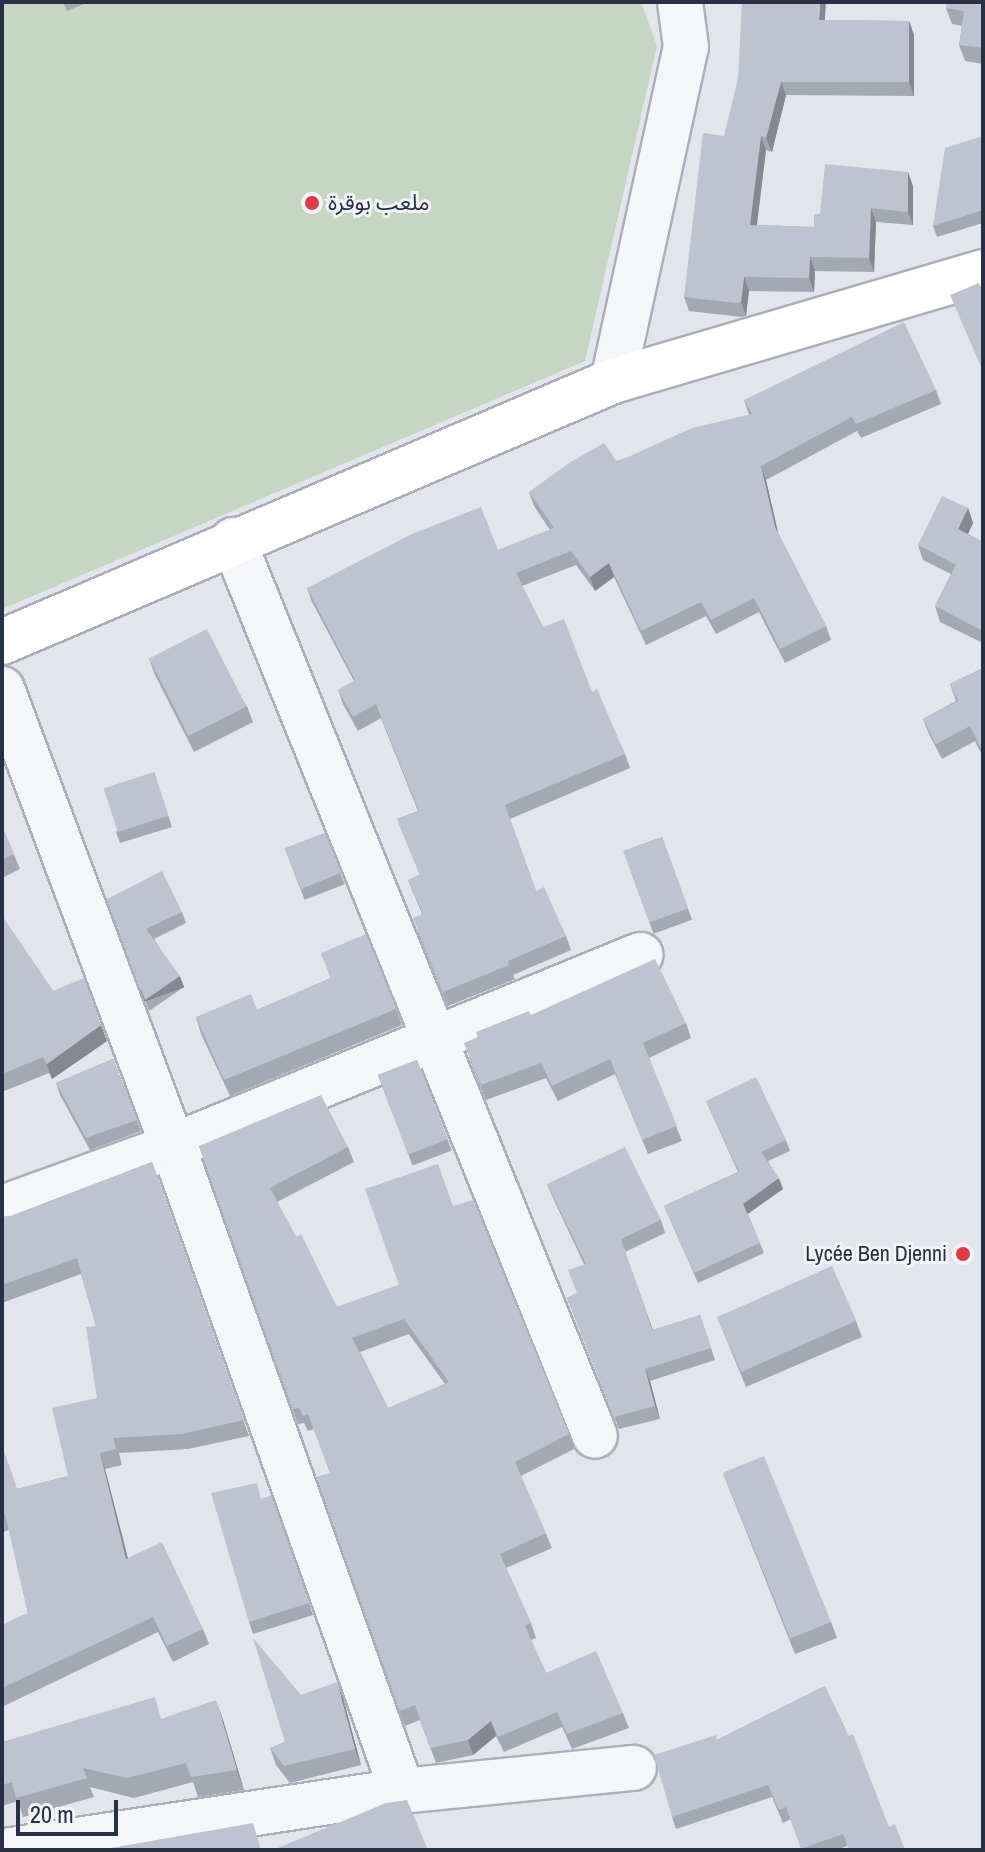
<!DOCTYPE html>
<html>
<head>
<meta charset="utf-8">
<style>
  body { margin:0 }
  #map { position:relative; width:985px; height:1852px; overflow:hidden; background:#e2e5ec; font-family:"Archivo Narrow","Noto Sans Arabic",sans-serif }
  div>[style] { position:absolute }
  .green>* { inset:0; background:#c5d6c2 }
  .roads { filter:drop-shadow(2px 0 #aaafba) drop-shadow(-2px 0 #aaafba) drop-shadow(0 2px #aaafba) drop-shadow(0 -2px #aaafba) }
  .minor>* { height:44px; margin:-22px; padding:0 22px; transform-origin:22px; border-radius:22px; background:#f5f6f9 }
  .major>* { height:44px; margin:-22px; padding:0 22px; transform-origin:22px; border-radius:22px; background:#fff }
  .wall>* { inset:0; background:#a3a8b2; transform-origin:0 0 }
  .shaded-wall>* { inset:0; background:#858891; transform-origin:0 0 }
  .building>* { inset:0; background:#bec3cf; transform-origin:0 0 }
  .dots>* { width:22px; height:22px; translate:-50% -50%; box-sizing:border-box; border:4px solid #f2f4f8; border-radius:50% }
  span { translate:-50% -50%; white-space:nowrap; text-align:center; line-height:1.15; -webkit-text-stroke:6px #f2f4f8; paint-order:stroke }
  .poi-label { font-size:22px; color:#283045 }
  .left { translate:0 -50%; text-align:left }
  .right { translate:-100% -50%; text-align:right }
  .frame { position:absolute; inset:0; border:4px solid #283045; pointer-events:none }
  .scale { position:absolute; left:16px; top:1800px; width:102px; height:36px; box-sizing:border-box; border:4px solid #283045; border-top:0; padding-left:10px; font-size:24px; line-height:28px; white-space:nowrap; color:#283045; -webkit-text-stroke:6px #f2f4f8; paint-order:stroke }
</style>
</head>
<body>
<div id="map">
  <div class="green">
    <i style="clip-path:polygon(2px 2px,641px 2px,657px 46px,585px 361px,2px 609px)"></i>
  </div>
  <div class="roads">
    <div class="minor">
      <i style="left:613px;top:381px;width:342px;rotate:-77.7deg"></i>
      <i style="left:686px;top:47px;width:45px;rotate:-97.6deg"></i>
      <i style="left:233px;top:540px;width:966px;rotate:68deg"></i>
      <i style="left:2px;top:689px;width:488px;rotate:69.5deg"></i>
      <i style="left:173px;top:1146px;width:684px;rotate:70.45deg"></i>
      <i style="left:2px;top:1208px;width:182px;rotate:-19.9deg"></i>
      <i style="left:173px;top:1146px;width:505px;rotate:-22.24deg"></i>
      <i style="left:11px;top:1850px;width:395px;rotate:-8.6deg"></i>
      <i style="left:402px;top:1791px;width:233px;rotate:-5.7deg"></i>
    </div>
    <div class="major">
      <i style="left:2px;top:642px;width:664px;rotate:-23.13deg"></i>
      <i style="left:613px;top:381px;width:386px;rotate:-16.4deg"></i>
    </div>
  </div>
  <div class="wall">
    <i style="clip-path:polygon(63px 2px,89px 2px,67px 11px)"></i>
    <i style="clip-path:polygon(983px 2px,983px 64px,965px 61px,959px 45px,962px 26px,952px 24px,946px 8px)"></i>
    <i style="clip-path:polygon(825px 20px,909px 21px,914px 35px,914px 96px,786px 95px,772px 152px,766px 150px,757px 225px,814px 227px,820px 214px,913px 186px,913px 225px,876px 222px,874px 272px,815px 271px,814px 292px,749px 291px,746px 316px,741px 317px,689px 311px,684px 297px,724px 136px)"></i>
    <i style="clip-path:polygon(983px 136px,983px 223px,937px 237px,933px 226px)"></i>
    <i style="clip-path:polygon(936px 390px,941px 404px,861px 438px,857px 431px,766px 480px,778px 533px,826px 626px,831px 640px,785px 663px,759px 612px,716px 634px,706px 616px,646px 645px,614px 577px,595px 591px,576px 565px,522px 586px,543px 627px,592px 692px,625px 754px,630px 768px,510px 819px,536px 891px,566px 936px,571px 950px,513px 975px,515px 979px,448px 1006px,418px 932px,422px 914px,408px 880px,420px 875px,397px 819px,418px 811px,381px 718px,358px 731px,343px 704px,338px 690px,354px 681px,312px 602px,307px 588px,498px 550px,550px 530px,534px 506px,529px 492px,749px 415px,744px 400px)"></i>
    <i style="clip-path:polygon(968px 508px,973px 523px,968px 534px,983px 542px,983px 643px,940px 622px,935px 606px,951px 574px,923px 560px,918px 545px)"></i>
    <i style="clip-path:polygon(149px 658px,247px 706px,253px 722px,194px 752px,155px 675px)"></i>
    <i style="clip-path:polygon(983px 668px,983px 757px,975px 741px,942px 759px,929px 734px,923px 719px,956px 701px,950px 684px)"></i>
    <i style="clip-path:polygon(154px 772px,172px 827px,120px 843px,116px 832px)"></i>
    <i style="clip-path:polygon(2px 826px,20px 869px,2px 878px)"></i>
    <i style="left:325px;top:833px;width:55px;height:43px;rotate:69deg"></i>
    <i style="left:662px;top:837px;width:88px;height:41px;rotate:70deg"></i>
    <i style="clip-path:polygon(107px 899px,182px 912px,186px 923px,154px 939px,184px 987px,149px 1011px)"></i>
    <i style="clip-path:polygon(2px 916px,53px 991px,107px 1041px,52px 1079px,49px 1073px,2px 1092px)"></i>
    <i style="clip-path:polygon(321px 953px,396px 1009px,402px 1025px,230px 1096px,201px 1034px,196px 1017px,257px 1010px,331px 978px)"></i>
    <i style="clip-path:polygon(686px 1023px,691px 1038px,649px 1058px,682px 1141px,648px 1154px,615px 1074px,558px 1101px,546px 1078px,486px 1100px,469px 1057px)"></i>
    <i style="clip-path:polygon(113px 1059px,141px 1131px,90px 1150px,60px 1095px,56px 1083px)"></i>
    <i style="left:417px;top:1060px;width:97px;height:42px;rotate:69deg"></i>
    <i style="clip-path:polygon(706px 1101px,786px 1140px,790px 1151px,768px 1161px,783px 1189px,748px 1214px,764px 1253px,698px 1283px,664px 1206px,738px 1172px)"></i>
    <i style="clip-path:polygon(evenodd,199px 1146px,348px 1147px,354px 1162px,277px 1202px,296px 1237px,337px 1307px,399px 1285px,453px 1206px,569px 1434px,574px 1449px,521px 1476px,552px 1548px,506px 1568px,531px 1623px,536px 1638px,531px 1640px,546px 1673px,623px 1713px,629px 1728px,572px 1749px,562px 1727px,504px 1752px,496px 1736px,473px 1755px,436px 1763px,420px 1720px,405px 1726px,317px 1477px,330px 1473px,314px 1429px,308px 1431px,304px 1423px,298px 1424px,199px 1146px,409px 1334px,445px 1384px,388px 1408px,360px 1352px,409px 1334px)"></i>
    <i style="clip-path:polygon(152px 1162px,249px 1436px,188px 1449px,119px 1453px,122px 1465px,105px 1469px,128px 1558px,203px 1629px,209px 1644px,173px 1662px,158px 1632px,2px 1707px,2px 1625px,28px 1613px,9px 1530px,2px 1532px,2px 1446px,17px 1489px,68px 1476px,97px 1398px,96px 1326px,81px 1274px,2px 1303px,2px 1217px,11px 1216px)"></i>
    <i style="clip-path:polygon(547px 1184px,661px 1220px,665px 1233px,625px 1252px,653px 1330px,700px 1315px,715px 1360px,650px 1381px,660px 1419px,619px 1429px,567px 1298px,577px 1293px,584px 1264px,552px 1196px)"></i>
    <i style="clip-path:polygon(718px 1319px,856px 1321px,862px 1337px,746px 1387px)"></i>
    <i style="clip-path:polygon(723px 1473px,831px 1622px,837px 1638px,795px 1654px)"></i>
    <i style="clip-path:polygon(271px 1496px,313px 1615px,253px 1634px,249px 1622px,262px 1499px)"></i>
    <i style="clip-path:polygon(825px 1686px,847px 1846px,837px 1850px,802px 1850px,791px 1819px,783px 1823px,772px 1797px,676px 1829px,672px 1817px,717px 1740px)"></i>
    <i style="clip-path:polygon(343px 1698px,361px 1765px,290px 1783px,276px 1765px,270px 1748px,285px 1742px)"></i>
    <i style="clip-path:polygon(162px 1719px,223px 1720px,244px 1790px,198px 1797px,193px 1782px,134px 1798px,90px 1787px,94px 1797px,23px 1817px,18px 1801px,2px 1806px,2px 1742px)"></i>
  </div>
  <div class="shaded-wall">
    <i style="clip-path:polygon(820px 2px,826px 2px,824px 34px,819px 20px)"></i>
    <i style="clip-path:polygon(909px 21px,914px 35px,914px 96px,909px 82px)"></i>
    <i style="clip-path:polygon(781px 82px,786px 95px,772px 152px,766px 138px)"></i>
    <i style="clip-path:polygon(761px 136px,766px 150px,755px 239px,750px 225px)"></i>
    <i style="clip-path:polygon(908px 172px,913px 186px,913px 225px,908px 212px)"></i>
    <i style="clip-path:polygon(871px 208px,876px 222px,874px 272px,869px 258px)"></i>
    <i style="clip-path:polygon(810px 257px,815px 271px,814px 292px,809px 278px)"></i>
    <i style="clip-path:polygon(744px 277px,749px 291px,746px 316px,741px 302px)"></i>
    <i style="clip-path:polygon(761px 466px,766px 480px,780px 541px,775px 527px)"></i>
    <i style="clip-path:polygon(968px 508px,973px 523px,963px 544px,958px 529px)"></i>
    <i style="clip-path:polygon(609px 563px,614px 577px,595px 591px,590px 577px)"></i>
    <i style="left:180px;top:976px;width:12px;height:42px;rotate:70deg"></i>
    <i style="clip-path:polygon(101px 1025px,107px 1041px,52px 1079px,47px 1064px)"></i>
    <i style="clip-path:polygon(779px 1178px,783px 1189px,747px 1214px,743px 1204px)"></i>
    <i style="clip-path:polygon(645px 1369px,650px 1381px,660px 1419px,655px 1406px)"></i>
    <i style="clip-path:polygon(100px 1453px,105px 1469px,132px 1575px,126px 1559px)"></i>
    <i style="clip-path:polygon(337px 1682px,343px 1698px,361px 1765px,355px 1749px)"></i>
    <i style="clip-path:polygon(216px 1700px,223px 1720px,244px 1790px,237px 1770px)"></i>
    <i style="clip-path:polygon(491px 1721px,496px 1736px,473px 1755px,468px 1740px)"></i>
  </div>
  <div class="building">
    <i style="clip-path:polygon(742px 2px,820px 2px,819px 20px,909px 21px,909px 82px,781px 82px,766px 138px,761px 136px,750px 225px,814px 227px,814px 214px,820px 214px,825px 164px,908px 172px,908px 212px,871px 208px,869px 258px,810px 257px,809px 278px,744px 277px,741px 302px,736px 303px,684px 297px,703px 133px,724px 136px,738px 78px)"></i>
    <i style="clip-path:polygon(947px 2px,983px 2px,983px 48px,959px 45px,964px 11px,946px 8px)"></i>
    <i style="clip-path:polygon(983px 136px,983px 210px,933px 226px,945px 148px)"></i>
    <i style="clip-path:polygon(979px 283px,983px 292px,983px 369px,982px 369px,950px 295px)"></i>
    <i style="clip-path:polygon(904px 322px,936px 390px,856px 424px,852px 417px,761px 466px,775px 527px,826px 626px,780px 649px,754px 598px,711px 620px,701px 602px,641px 631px,609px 563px,590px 577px,571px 551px,516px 573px,543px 627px,564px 619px,592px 692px,597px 689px,625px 754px,505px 805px,536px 891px,544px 887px,566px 936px,508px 961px,509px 965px,443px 992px,413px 918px,423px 914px,408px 880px,420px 874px,397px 819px,419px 811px,376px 704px,353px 717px,338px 690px,355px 680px,307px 588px,412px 534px,481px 507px,498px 550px,554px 528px,529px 492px,569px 463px,604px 443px,617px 462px,692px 428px,752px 414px,744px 400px)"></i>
    <i style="clip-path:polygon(942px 496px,968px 508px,958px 529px,983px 542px,983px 631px,935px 606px,956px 565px,918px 545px)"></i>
    <i style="left:207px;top:629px;width:87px;height:65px;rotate:63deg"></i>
    <i style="clip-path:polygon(983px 668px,983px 753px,970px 726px,936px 744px,923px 719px,958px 701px,950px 684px)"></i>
    <i style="left:154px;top:772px;width:46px;height:53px;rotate:72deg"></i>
    <i style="clip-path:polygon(2px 826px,14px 854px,2px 860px)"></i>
    <i style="left:325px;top:833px;width:43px;height:43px;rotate:68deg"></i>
    <i style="left:662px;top:837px;width:76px;height:41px;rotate:70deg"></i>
    <i style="clip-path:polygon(162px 871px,182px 912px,146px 929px,180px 976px,145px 1000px,107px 899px)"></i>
    <i style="clip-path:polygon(2px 916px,53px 991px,84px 978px,101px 1025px,47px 1064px,43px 1057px,2px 1074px)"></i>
    <i style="clip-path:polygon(366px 934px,396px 1009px,224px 1080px,196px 1017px,251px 994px,257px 1010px,331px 978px,321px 953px)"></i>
    <i style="clip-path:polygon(655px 959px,686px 1023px,643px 1043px,677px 1126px,642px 1140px,610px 1059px,552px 1086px,541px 1063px,481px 1085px,464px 1043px,478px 1037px,476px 1032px,529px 1011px,531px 1015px)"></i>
    <i style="clip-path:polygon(113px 1059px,137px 1120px,86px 1138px,56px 1083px)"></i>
    <i style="left:417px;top:1060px;width:85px;height:42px;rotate:69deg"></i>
    <i style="clip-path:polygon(756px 1077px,786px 1140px,761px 1152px,779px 1178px,743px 1204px,760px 1243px,694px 1273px,664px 1206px,739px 1172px,706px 1101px)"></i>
    <i style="clip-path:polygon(evenodd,321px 1095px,348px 1147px,270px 1188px,296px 1237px,301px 1234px,337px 1307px,399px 1285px,365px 1189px,438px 1164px,453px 1206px,473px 1200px,569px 1434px,515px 1462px,546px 1533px,500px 1554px,531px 1623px,525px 1626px,546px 1673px,596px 1651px,623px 1713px,567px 1734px,557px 1712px,498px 1737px,491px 1721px,468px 1740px,430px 1748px,415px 1705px,400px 1711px,317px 1477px,330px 1473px,308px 1414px,303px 1416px,299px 1408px,293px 1409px,199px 1146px,321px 1095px,404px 1319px,449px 1382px,388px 1408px,352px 1338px,404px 1319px)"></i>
    <i style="clip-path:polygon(625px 1147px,661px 1220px,621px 1239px,652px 1330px,700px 1315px,711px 1348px,645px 1369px,655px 1406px,614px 1417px,567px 1298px,577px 1293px,568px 1270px,586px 1264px,547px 1184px)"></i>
    <i style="clip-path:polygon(152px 1162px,244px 1420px,182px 1434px,113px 1438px,116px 1449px,100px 1453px,126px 1559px,162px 1542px,203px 1629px,167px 1646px,153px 1617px,2px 1688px,2px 1625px,28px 1613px,5px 1514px,2px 1514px,2px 1447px,17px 1489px,68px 1476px,52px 1408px,97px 1398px,86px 1327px,96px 1326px,77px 1258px,2px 1285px,2px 1217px,11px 1216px)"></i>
    <i style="left:832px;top:1266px;width:60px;height:126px;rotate:66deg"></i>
    <i style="left:764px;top:1456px;width:179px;height:44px;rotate:68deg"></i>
    <i style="clip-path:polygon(257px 1483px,261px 1499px,271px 1496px,309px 1603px,249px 1622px,211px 1493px)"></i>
    <i style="clip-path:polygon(253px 1638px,301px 1695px,337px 1682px,355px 1749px,284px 1766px,270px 1748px,285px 1742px)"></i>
    <i style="clip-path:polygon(825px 1686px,849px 1736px,853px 1734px,889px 1827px,895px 1824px,905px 1850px,849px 1850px,843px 1834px,801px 1849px,786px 1807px,779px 1810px,768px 1785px,672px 1817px,654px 1755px,716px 1735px,717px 1740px)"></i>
    <i style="clip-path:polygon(155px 1697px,161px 1719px,216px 1700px,237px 1770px,191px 1777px,186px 1763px,127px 1778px,83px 1768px,87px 1778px,16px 1798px,12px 1782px,2px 1785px,2px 1742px)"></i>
    <i style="clip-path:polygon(407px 1800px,428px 1850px,273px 1850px,386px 1803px)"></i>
    <i style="clip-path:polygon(253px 1823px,261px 1850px,100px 1850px)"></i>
  </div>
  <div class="dots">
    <i style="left:312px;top:203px;background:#dc3b44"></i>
    <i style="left:963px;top:1254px;background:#dc3b44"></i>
  </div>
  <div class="poi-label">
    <span class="left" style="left:328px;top:203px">ملعب بوقرة</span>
    <span class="right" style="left:947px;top:1254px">Lycée Ben Djenni</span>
  </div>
  <div class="frame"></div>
  <div class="scale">20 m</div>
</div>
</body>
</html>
